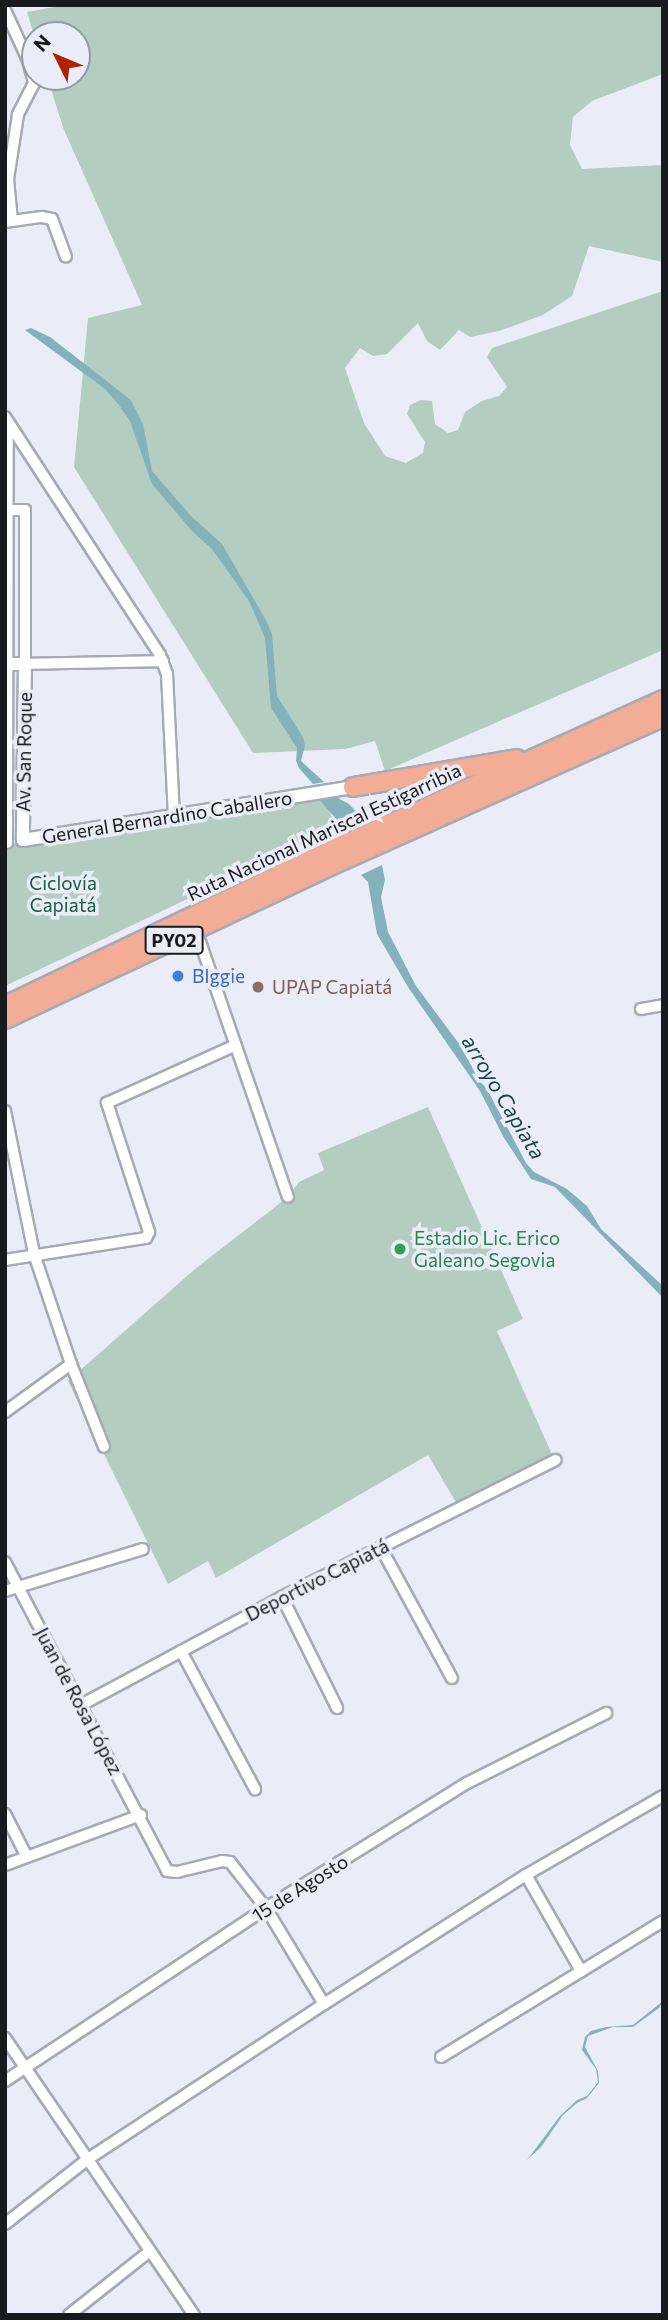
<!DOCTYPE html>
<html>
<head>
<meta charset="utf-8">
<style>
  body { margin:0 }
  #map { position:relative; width:668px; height:2320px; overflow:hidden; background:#eaedf7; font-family:Commissioner,sans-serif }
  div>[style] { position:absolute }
  .green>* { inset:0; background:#b3cdc0 }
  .water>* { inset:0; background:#83b2bb }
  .roads { filter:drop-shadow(2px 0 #a7aab4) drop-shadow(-2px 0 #a7aab4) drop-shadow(0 2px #a7aab4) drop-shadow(0 -2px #a7aab4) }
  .minor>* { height:10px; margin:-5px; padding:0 5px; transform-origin:5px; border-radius:5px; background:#fff }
  .tertiary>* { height:12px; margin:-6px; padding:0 6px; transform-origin:6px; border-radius:6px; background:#fff }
  .trunk>* { height:18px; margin:-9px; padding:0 9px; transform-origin:9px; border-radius:9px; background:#f3ac96 }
  .dots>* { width:19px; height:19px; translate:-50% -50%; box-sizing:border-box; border:4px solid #eaedf7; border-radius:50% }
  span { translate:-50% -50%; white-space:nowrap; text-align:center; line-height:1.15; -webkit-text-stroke:7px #eaedf7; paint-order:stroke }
  .shield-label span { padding:2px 5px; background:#eaedf7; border:2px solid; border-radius:5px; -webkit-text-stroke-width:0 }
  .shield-label { font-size:18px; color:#191a1d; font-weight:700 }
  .street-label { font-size:19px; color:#191a1d }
  .park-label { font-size:19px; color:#165e44 }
  .shop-label { font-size:19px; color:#366cbe }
  .left { translate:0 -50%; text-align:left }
  .education-label { font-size:19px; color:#785e54 }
  .leisure-label { font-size:19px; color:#27864d }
  .water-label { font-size:21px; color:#17434a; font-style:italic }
  .frame { position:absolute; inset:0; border:7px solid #191a1d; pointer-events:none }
  .north { position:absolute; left:21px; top:21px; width:70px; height:70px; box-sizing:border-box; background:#eaedf7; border:2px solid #9699a0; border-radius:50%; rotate:313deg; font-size:19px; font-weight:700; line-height:28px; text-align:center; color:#191a1d }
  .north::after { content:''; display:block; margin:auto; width:24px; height:32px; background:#ae2200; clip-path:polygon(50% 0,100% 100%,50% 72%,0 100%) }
</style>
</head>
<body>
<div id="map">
  <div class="green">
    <i style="clip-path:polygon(65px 5px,663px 5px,663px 74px,592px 101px,573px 117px,570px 145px,582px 169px,663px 165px,663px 262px,589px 246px,572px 296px,543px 315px,499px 331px,470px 337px,459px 330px,440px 350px,427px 341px,418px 323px,387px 354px,373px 356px,360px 348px,345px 368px,364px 423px,385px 456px,406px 463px,423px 453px,425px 442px,407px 414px,410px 405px,421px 400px,432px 401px,435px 424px,448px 433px,458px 430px,465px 412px,482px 401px,499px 396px,507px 387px,487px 357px,492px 348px,663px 291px,663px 650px,385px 771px,375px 741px,345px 749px,253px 753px,74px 467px,88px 318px,142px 305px,64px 130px,47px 77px,77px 77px,77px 35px,35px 35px,35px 38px,27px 12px)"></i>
    <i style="clip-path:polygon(327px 795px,334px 829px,5px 986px,5px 845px)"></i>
    <i style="clip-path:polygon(428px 1107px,523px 1319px,497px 1331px,554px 1459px,460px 1509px,428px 1455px,216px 1578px,208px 1561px,168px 1584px,68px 1381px,195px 1269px,288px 1197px,299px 1182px,324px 1170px,318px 1153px)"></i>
  </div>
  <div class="water">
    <i style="clip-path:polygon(31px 328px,50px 337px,131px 400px,143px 424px,152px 471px,191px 516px,222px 544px,267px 622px,272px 635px,277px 696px,303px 737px,305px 746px,301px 761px,324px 782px,313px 784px,299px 768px,296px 761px,297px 748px,271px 708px,265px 638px,249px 601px,212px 549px,192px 531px,152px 484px,130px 421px,119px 405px,105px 389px,25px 330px)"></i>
    <i style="clip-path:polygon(330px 794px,349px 804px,367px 823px,339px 835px,338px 821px,315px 795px)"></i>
    <i style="clip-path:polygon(382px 865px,385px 880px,381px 897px,388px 932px,416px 986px,463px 1049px,478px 1079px,487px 1089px,526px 1163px,534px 1172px,567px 1189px,587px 1206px,601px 1229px,663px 1286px,663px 1298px,555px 1187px,531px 1179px,504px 1138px,480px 1091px,408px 987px,377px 934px,368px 882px,361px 875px)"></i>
    <i style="clip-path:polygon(663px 2001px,659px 2008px,633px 2027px,613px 2027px,588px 2036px,585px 2047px,598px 2071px,599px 2083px,587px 2098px,577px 2103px,563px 2115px,541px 2147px,527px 2160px,560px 2116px,577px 2100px,587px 2096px,598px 2082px,596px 2069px,582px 2050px,585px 2037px,591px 2031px,606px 2027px,633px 2025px)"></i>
  </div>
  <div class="roads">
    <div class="minor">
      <i style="left:5px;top:10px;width:55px;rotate:65.3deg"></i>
      <i style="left:28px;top:60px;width:24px;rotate:75deg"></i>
      <i style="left:34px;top:83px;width:36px;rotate:117deg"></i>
      <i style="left:18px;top:115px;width:65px;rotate:98.9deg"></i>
      <i style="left:8px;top:179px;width:42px;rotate:84.6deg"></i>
      <i style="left:5px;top:222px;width:37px;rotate:-8deg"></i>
      <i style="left:42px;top:217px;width:10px;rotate:11deg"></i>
      <i style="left:52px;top:219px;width:40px;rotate:69.8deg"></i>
      <i style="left:5px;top:417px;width:284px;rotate:56.9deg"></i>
      <i style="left:160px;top:655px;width:20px;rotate:70deg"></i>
      <i style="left:167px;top:674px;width:141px;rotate:87.2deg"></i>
      <i style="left:5px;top:510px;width:20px"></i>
      <i style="left:25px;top:510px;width:154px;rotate:90deg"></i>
      <i style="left:25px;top:664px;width:138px;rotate:-1.2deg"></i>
      <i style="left:7px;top:843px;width:421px;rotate:-89.9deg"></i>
      <i style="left:196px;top:930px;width:282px;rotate:71deg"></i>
      <i style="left:641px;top:1009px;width:22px;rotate:-10deg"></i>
      <i style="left:5px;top:1111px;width:146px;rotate:78.5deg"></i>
      <i style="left:34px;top:1254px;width:116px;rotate:71.4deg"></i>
      <i style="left:71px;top:1364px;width:89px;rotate:68.3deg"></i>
      <i style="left:5px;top:1260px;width:143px;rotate:-8.9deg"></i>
      <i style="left:146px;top:1238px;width:7px;rotate:-63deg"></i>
      <i style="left:149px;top:1232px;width:136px;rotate:-108deg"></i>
      <i style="left:107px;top:1103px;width:141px;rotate:-24.2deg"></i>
      <i style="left:5px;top:1412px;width:82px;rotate:-36deg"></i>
      <i style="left:381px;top:1548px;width:148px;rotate:61.4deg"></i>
      <i style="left:5px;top:1562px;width:349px;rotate:62.3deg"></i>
      <i style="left:167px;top:1871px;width:10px;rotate:6deg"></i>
      <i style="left:177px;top:1872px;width:46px;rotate:-13.7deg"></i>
      <i style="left:222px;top:1861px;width:8px;rotate:7deg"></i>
      <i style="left:230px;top:1862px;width:58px;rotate:52deg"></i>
      <i style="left:266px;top:1908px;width:112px;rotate:58.9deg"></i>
      <i style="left:5px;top:1591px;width:144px;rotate:-16.9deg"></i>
      <i style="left:282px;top:1597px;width:124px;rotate:63.6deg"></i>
      <i style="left:181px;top:1651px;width:157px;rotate:61.8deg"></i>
      <i style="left:81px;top:1705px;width:228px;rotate:-28.2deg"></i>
      <i style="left:282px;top:1597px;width:306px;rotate:-26.6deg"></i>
      <i style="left:5px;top:1814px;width:48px;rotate:62.9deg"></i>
      <i style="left:5px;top:1865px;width:145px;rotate:-20.2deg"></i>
      <i style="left:526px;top:1875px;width:111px;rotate:60.2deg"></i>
      <i style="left:5px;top:2038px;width:335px;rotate:55.7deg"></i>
      <i style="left:441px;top:2057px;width:260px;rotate:-31.5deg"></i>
      <i style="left:5px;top:2081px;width:313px;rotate:-33.5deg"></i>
      <i style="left:266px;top:1908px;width:237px;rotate:-31.9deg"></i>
      <i style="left:467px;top:1783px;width:156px;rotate:-26.7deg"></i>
      <i style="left:5px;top:2224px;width:105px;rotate:-38.1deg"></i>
      <i style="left:88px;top:2159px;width:282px;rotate:-33.3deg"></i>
      <i style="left:324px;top:2004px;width:240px;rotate:-32.6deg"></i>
      <i style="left:526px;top:1875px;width:158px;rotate:-30deg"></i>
      <i style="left:69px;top:2315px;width:103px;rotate:-38.3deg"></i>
    </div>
    <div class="tertiary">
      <i style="left:5px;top:664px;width:20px"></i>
      <i style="left:25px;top:664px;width:176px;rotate:90.7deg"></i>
      <i style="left:23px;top:840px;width:334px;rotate:-9.1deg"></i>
    </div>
    <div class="trunk">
      <i style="left:353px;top:787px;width:166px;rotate:-9.7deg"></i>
      <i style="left:5px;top:1006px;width:370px;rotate:-25.5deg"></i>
      <i style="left:339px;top:847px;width:356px;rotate:-24.4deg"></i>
      <i style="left:5px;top:1019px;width:374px;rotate:-25.2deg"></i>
      <i style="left:343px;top:860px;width:350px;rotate:-24.1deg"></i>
    </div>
  </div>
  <div class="dots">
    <i style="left:178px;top:976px;background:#3f7fe0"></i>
    <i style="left:258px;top:987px;background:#8d6e63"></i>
    <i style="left:400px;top:1249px;background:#2e9e5b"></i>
  </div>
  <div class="shield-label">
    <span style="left:174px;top:940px">PY02</span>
  </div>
  <div class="street-label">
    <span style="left:24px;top:752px;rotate:-89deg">Av. San Roque</span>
    <span style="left:167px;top:817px;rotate:-9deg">General Bernardino Caballero</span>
    <span style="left:324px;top:832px;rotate:-25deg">Ruta Nacional Mariscal Estigarribia</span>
    <span style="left:317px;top:1580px;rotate:-27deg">Deportivo Capiatá</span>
    <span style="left:79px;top:1701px;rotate:62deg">Juan de Rosa López</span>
    <span style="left:300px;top:1888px;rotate:-32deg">15 de Agosto</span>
  </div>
  <div class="park-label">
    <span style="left:63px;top:894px">Ciclovía<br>Capiatá</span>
  </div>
  <div class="shop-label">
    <span class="left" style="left:192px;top:976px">BIggie</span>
  </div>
  <div class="education-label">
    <span class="left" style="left:272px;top:987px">UPAP Capiatá</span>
  </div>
  <div class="leisure-label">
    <span class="left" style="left:414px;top:1249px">Estadio Lic. Erico<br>Galeano Segovia</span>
  </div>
  <div class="water-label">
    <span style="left:504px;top:1097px;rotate:59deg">arroyo Capiata</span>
  </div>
  <div class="frame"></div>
  <div class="north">N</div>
</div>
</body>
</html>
